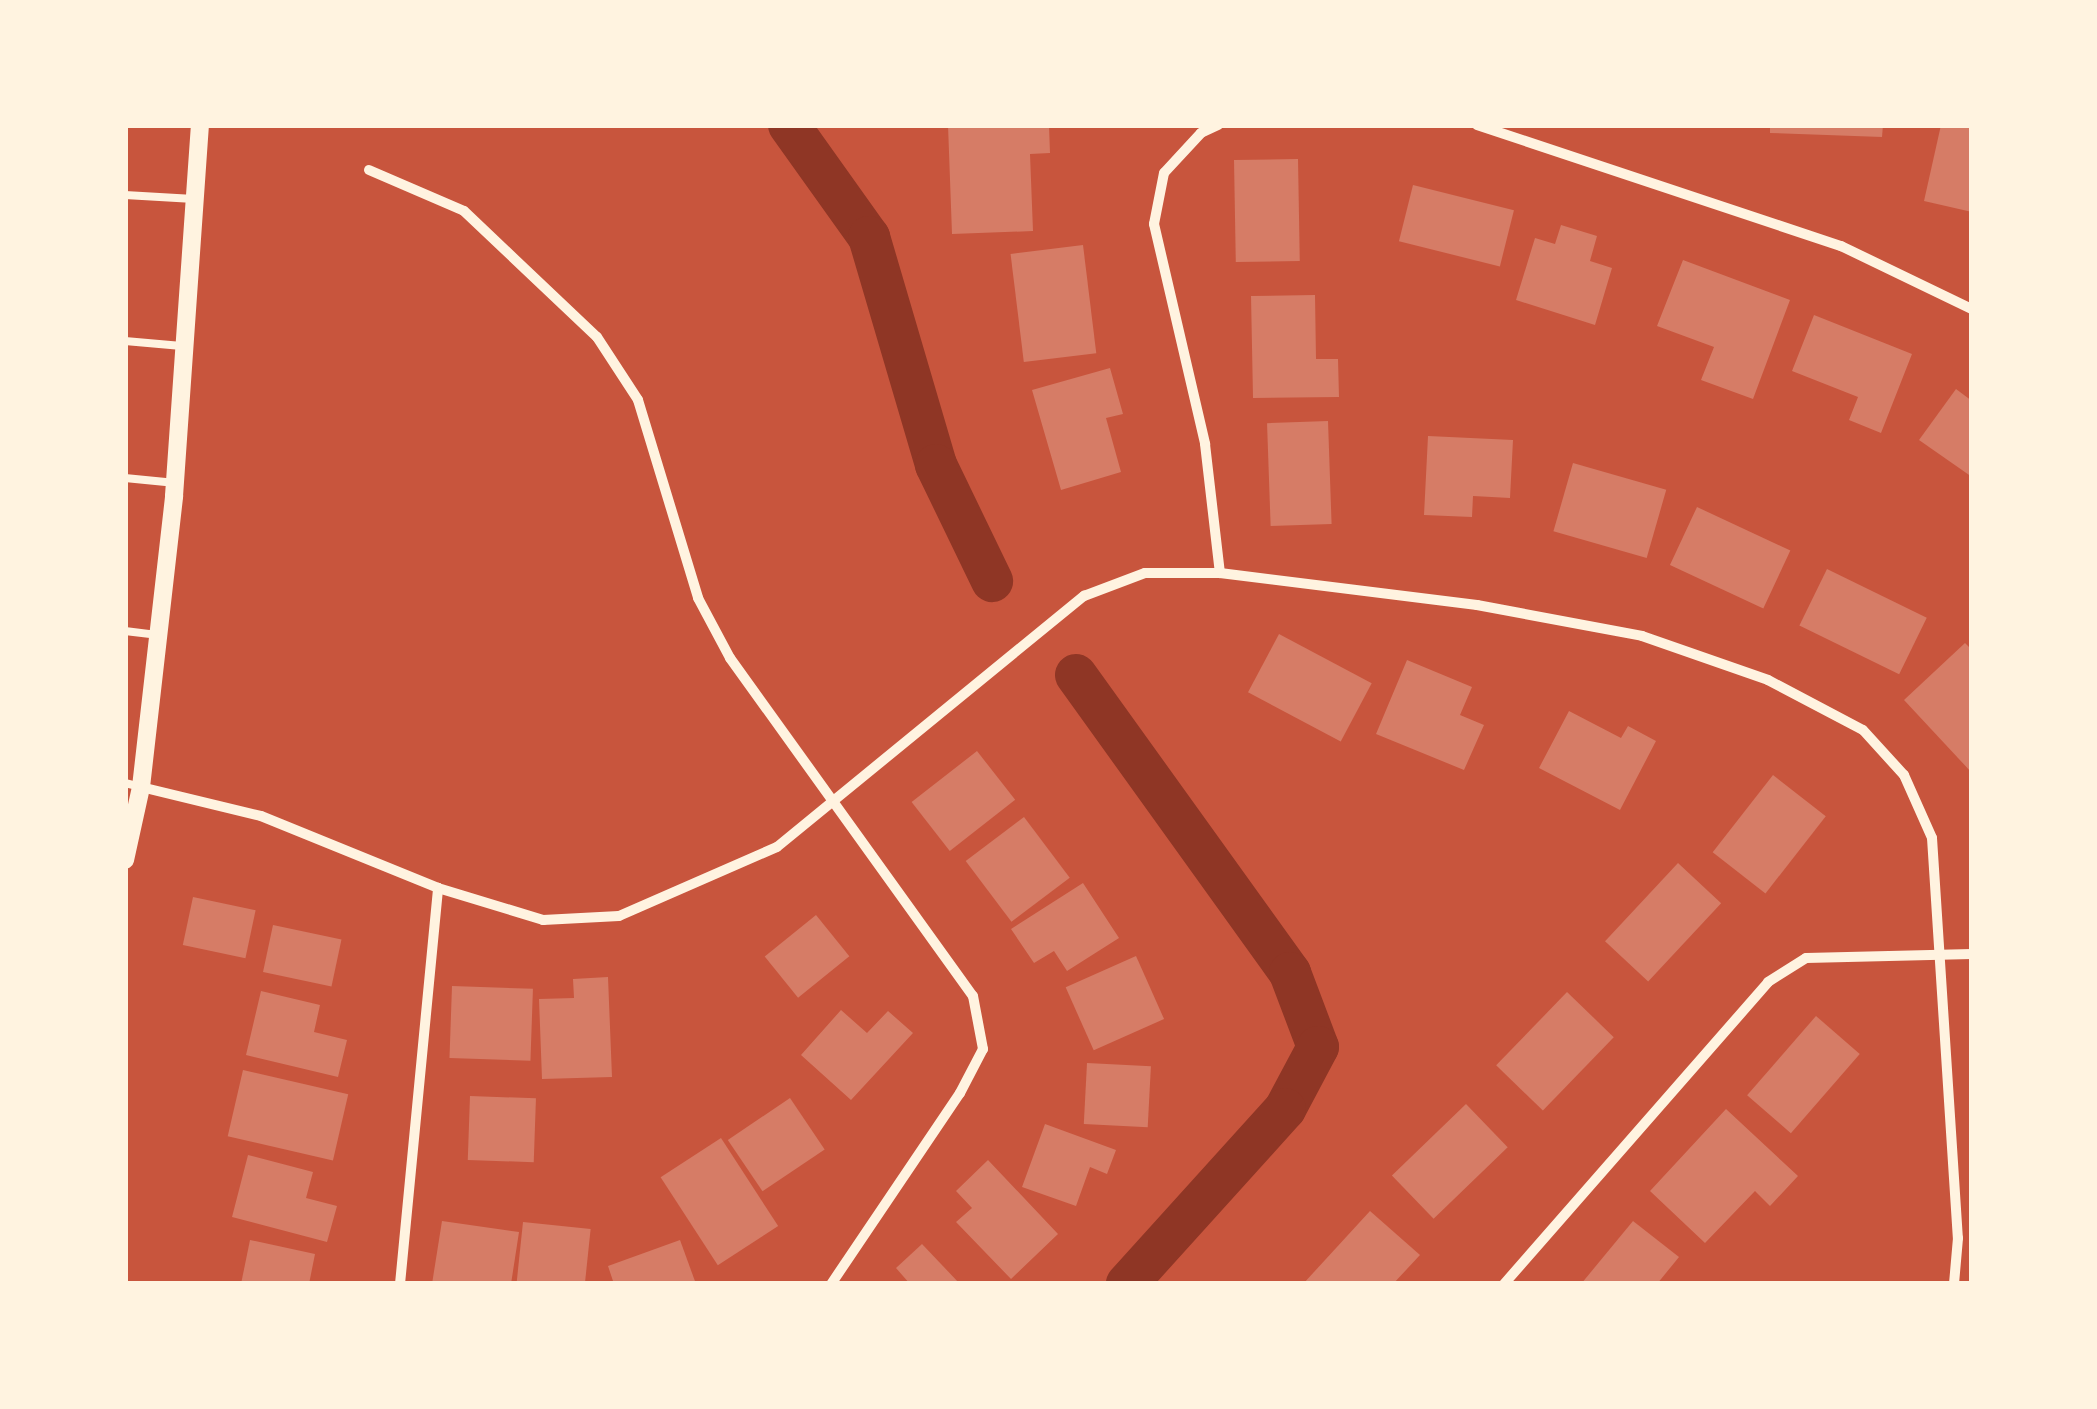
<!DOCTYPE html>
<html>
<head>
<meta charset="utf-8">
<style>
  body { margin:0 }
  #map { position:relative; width:2097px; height:1409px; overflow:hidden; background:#c8553d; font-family:"PT Sans",sans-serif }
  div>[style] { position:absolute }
  .canal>* { height:42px; margin:-21px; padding:0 21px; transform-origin:21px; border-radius:21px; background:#8f3625 }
  .building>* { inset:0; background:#d67c66; transform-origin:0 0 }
  .service>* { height:8px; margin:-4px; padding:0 4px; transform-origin:4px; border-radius:4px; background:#fff3e0 }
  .minor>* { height:10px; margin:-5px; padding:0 5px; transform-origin:5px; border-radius:5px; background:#fff3e0 }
  .tertiary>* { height:18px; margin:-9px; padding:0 9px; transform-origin:9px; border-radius:9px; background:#fff3e0 }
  span { translate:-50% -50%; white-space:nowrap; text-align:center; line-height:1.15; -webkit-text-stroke:10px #fff3e0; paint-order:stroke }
  .frame { position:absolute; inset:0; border:128px solid #fff3e0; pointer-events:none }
</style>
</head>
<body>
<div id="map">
  <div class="canal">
    <i style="left:789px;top:125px;width:138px;rotate:54.5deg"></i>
    <i style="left:869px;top:237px;width:238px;rotate:73.6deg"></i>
    <i style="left:936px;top:465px;width:129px;rotate:64.2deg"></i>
    <i style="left:1076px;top:675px;width:367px;rotate:54.3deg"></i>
    <i style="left:1290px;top:973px;width:79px;rotate:69.3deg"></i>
    <i style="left:1318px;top:1047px;width:70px;rotate:118deg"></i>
    <i style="left:1285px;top:1109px;width:236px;rotate:132.1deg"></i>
  </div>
  <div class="building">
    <i style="clip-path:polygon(948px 125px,1049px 125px,1050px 153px,1030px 154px,1033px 231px,952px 234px)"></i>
    <i style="clip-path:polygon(1770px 125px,1883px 125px,1882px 137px,1770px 133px)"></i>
    <i style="clip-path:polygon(1941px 125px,1972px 125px,1972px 212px,1924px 201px)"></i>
    <i style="left:1298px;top:159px;width:102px;height:64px;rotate:89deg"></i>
    <i style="left:1413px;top:185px;width:104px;height:58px;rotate:14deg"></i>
    <i style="clip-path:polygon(1561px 225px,1597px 236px,1590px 261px,1612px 268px,1595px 325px,1516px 300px,1535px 238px,1555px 244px)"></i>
    <i style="left:1083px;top:245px;width:109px;height:73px;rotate:83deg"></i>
    <i style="clip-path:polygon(1683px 260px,1790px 300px,1753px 399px,1701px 380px,1714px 347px,1657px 326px)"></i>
    <i style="clip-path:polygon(1315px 295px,1316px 359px,1338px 359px,1339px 397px,1253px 398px,1251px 296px)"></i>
    <i style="clip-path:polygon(1814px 315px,1912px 354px,1881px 433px,1849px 420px,1858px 397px,1792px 371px)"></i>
    <i style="clip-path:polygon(1110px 368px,1123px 414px,1106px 418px,1121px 472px,1061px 490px,1032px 390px)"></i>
    <i style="clip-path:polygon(1956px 389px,1972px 401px,1972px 477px,1919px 440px)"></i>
    <i style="left:1328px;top:421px;width:103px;height:61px;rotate:88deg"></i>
    <i style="clip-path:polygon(1428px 436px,1513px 440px,1510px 498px,1473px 496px,1472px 517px,1424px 515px)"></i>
    <i style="left:1573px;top:463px;width:97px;height:71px;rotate:16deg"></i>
    <i style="left:1697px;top:507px;width:103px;height:64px;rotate:25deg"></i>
    <i style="left:1827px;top:569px;width:111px;height:63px;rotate:26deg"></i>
    <i style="left:1279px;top:634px;width:105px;height:66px;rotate:28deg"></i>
    <i style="clip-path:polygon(1965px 643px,1972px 650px,1972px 773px,1904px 700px)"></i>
    <i style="clip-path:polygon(1407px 660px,1472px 687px,1460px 715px,1484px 725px,1464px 770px,1376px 734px)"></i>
    <i style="clip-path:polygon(1569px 711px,1621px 738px,1628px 726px,1656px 741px,1620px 810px,1539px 768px)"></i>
    <i style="left:977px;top:751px;width:62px;height:83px;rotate:52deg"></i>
    <i style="left:1773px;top:775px;width:67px;height:98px;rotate:38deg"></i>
    <i style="left:1024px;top:817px;width:76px;height:73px;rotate:53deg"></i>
    <i style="left:1678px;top:863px;width:59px;height:107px;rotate:43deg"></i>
    <i style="clip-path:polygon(1083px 883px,1119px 938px,1067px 971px,1054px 951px,1034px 963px,1011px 929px)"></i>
    <i style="left:193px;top:897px;width:64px;height:49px;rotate:12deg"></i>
    <i style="left:816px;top:915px;width:53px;height:66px;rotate:51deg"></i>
    <i style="left:273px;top:925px;width:70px;height:48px;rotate:12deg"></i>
    <i style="left:1136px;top:956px;width:69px;height:77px;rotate:66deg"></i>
    <i style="clip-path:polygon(608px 977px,612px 1077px,542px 1079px,539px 999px,574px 998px,573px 979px)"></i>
    <i style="left:452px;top:986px;width:81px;height:72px;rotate:2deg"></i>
    <i style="clip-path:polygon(261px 991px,320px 1005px,314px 1032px,347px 1040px,338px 1077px,246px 1055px)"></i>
    <i style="left:1567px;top:992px;width:65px;height:102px;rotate:44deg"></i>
    <i style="clip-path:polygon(841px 1010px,867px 1033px,888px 1011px,913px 1033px,851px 1100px,801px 1055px)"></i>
    <i style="left:1816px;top:1016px;width:58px;height:105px;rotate:41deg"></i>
    <i style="left:1087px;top:1063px;width:64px;height:61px;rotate:3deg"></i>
    <i style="left:243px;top:1070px;width:108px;height:68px;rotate:13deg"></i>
    <i style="left:470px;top:1096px;width:66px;height:64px;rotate:2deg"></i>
    <i style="left:790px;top:1098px;width:62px;height:75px;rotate:56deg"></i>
    <i style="left:1466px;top:1104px;width:60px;height:103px;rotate:46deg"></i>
    <i style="clip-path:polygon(1726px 1109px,1798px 1176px,1770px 1206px,1755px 1191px,1705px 1243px,1650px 1191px)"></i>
    <i style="clip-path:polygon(1045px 1124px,1116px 1150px,1107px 1174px,1090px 1167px,1076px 1206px,1022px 1187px)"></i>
    <i style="left:721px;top:1138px;width:105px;height:72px;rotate:57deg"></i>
    <i style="clip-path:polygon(248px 1155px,313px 1172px,306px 1198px,337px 1206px,327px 1242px,232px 1217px)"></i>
    <i style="clip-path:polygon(988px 1160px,1058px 1234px,1011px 1279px,956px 1222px,972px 1208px,956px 1191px)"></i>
    <i style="clip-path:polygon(1370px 1211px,1420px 1255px,1393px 1284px,1303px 1284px)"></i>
    <i style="clip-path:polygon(442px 1221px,519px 1232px,511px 1284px,432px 1284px)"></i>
    <i style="clip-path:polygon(1633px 1221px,1679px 1257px,1657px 1284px,1581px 1284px)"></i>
    <i style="left:523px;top:1222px;width:68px;height:62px;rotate:6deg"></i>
    <i style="clip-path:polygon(250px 1240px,315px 1254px,309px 1284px,241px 1284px)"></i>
    <i style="clip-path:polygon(680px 1240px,696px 1284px,614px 1284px,608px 1266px)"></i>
    <i style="clip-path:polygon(922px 1244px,960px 1284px,910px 1284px,896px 1268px)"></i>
  </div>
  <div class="service">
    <i style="left:125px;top:195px;width:69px;rotate:3.3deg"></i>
    <i style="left:125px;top:341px;width:57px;rotate:5deg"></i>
    <i style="left:125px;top:478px;width:51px;rotate:5.6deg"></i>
    <i style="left:125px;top:631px;width:34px;rotate:7deg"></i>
    <i style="left:125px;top:783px;width:16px;rotate:14deg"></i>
  </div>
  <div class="minor">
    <i style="left:1218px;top:125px;width:19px;rotate:155deg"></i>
    <i style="left:1201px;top:133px;width:54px;rotate:132.8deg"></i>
    <i style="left:1164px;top:173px;width:52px;rotate:101.1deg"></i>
    <i style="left:1154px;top:224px;width:226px;rotate:76.9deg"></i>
    <i style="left:1205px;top:444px;width:130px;rotate:83.4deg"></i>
    <i style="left:1477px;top:125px;width:384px;rotate:18.4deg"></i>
    <i style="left:1841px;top:246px;width:145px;rotate:25.7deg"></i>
    <i style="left:369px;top:170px;width:103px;rotate:23.3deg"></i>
    <i style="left:464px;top:211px;width:183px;rotate:43.5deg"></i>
    <i style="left:597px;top:337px;width:75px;rotate:56.9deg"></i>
    <i style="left:638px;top:400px;width:207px;rotate:73.1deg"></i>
    <i style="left:698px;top:598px;width:68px;rotate:61.9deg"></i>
    <i style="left:730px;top:658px;width:416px;rotate:54.3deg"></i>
    <i style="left:973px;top:996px;width:54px;rotate:79.3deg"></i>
    <i style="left:983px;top:1049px;width:50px;rotate:117.6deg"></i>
    <i style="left:960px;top:1093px;width:230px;rotate:124deg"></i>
    <i style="left:141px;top:787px;width:123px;rotate:13.6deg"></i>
    <i style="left:261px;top:816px;width:191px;rotate:22.1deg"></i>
    <i style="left:438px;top:888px;width:110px;rotate:16.9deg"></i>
    <i style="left:543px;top:920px;width:76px;rotate:-3deg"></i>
    <i style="left:619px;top:916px;width:172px;rotate:-23.6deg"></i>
    <i style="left:777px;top:847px;width:397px;rotate:-39.3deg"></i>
    <i style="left:1084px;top:596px;width:65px;rotate:-20.7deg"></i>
    <i style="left:1145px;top:573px;width:75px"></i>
    <i style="left:1220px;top:573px;width:259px;rotate:7.1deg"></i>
    <i style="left:1477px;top:605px;width:168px;rotate:10.6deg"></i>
    <i style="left:1642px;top:636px;width:133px;rotate:19.2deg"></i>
    <i style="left:1768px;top:680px;width:107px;rotate:27.8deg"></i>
    <i style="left:1863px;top:730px;width:61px;rotate:47.7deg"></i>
    <i style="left:1904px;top:775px;width:69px;rotate:66deg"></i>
    <i style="left:1932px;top:838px;width:401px;rotate:86.3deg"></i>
    <i style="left:1958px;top:1238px;width:46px;rotate:95deg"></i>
    <i style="left:400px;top:1284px;width:398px;rotate:-84.5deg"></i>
    <i style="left:1504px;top:1284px;width:401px;rotate:-48.8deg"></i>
    <i style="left:1768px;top:982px;width:45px;rotate:-32.3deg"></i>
    <i style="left:1806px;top:958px;width:166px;rotate:-1.4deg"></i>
  </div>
  <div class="tertiary">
    <i style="left:125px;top:860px;width:75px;rotate:-77.6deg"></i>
    <i style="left:141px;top:787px;width:293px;rotate:-83.5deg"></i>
    <i style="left:174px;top:496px;width:372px;rotate:-86deg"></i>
  </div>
  <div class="frame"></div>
</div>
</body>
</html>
